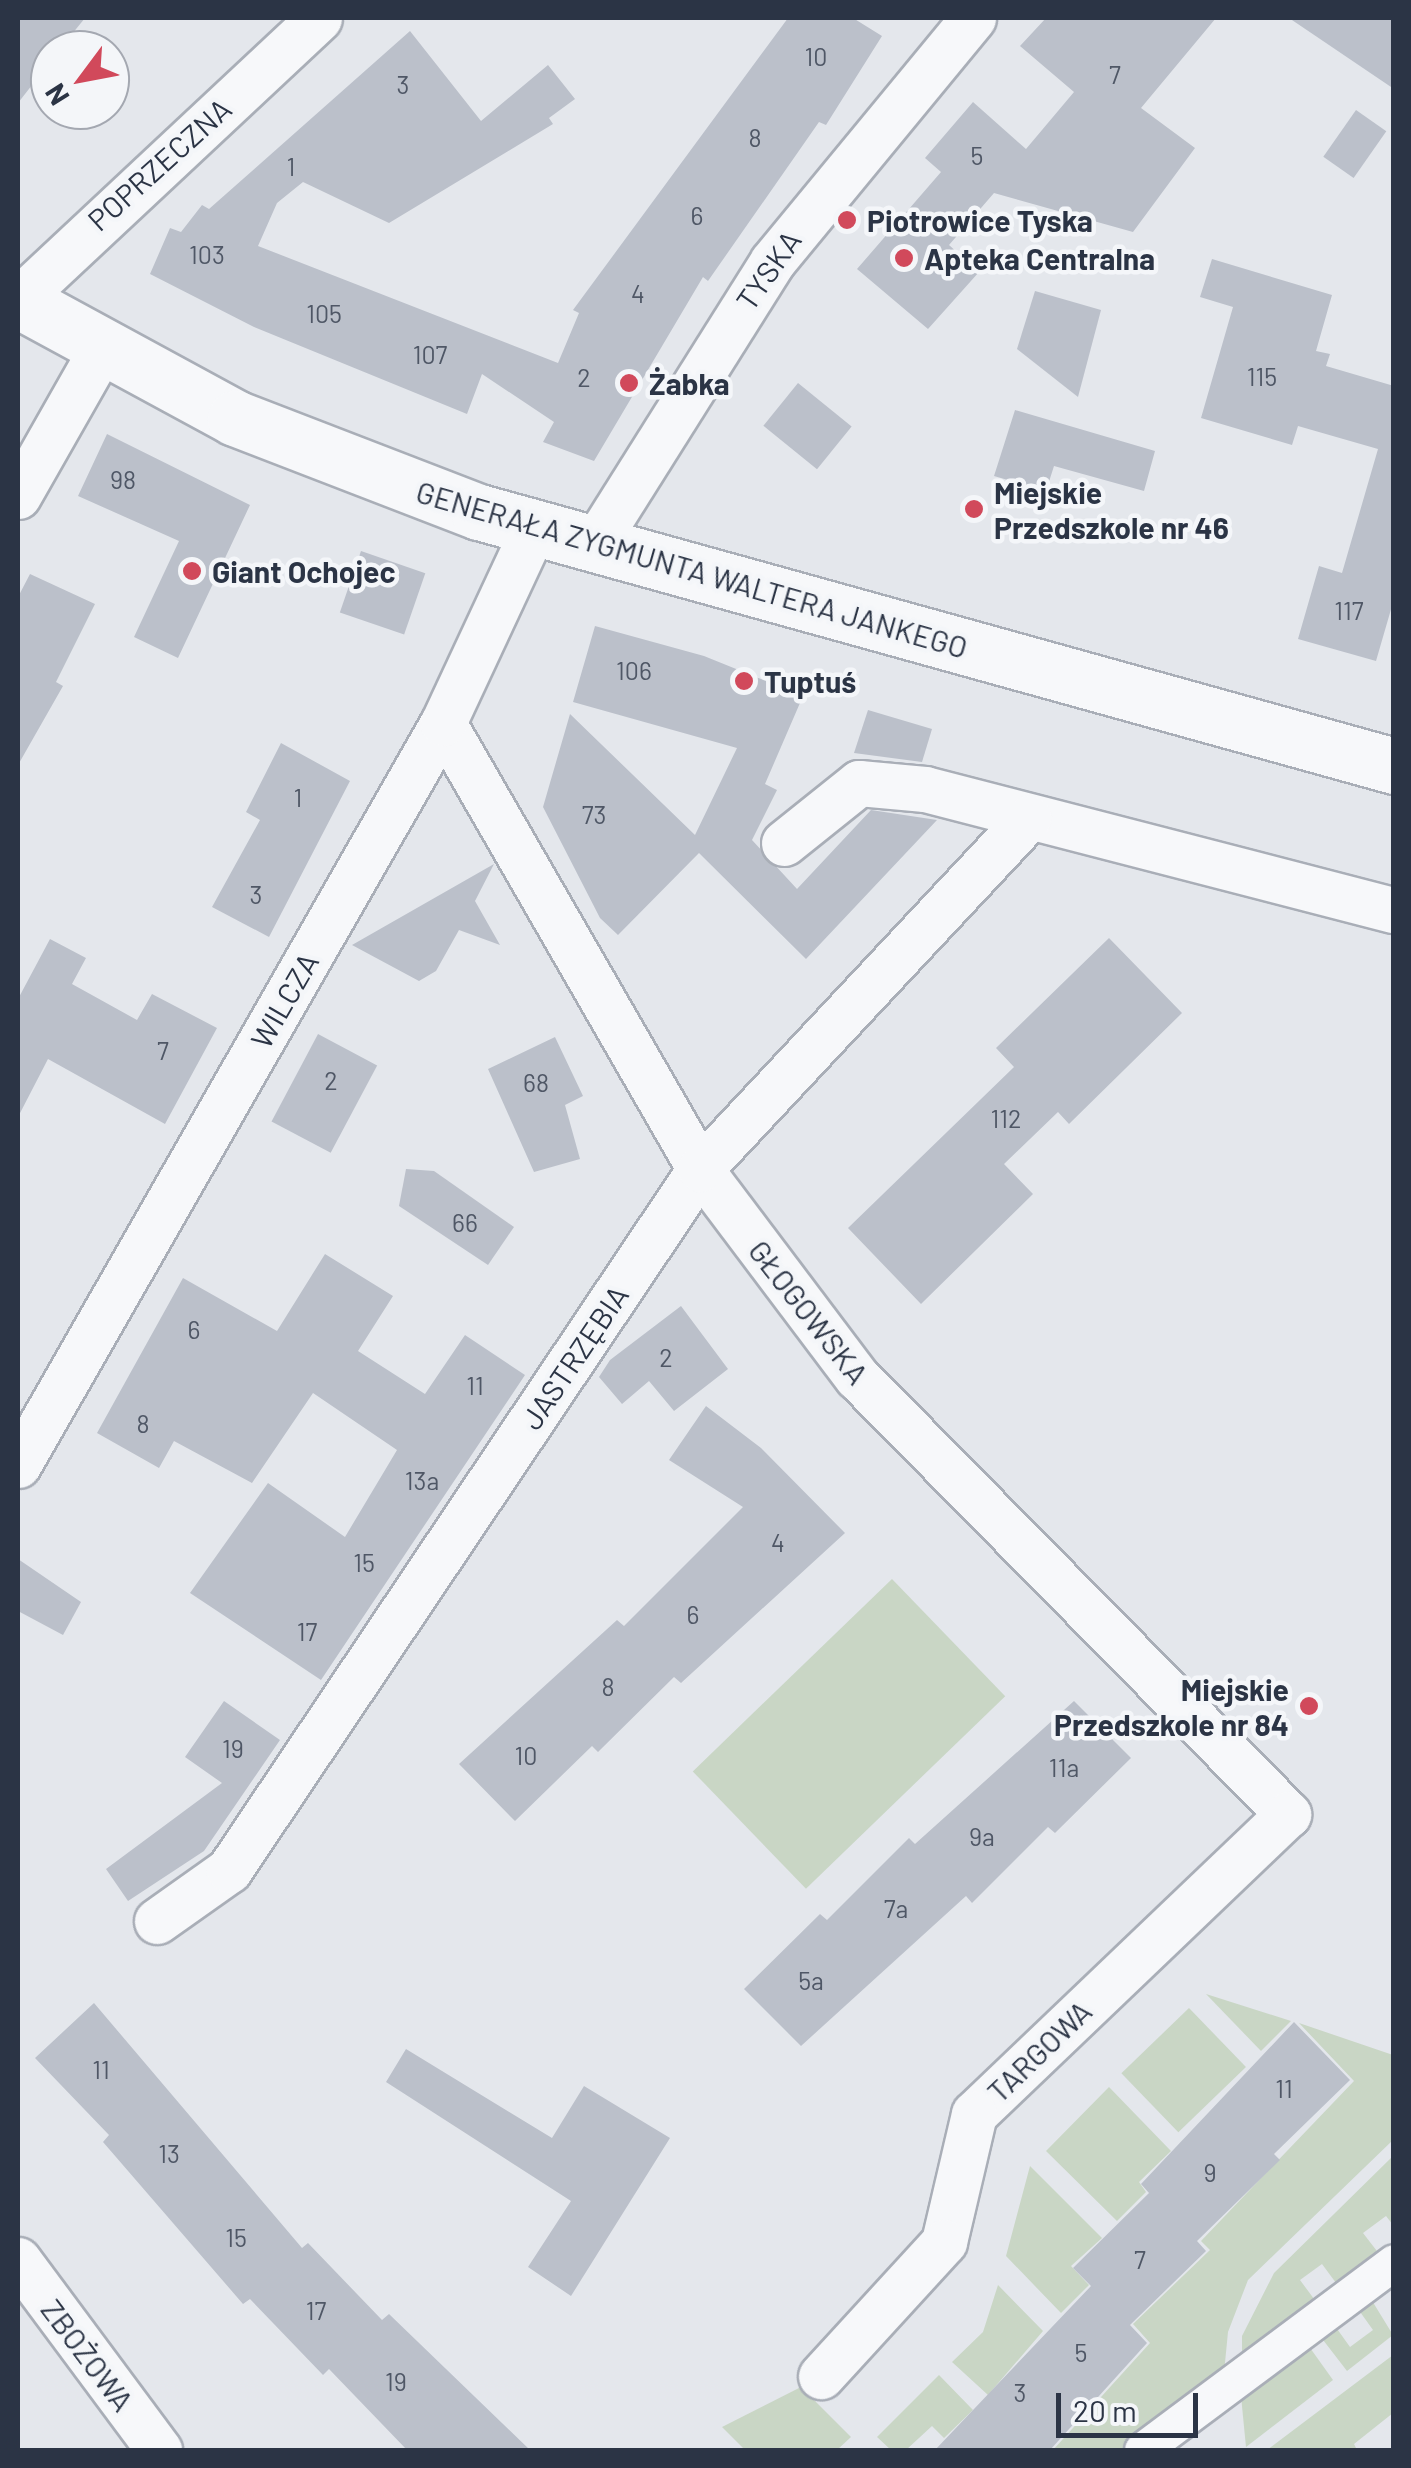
<!DOCTYPE html>
<html>
<head>
<meta charset="utf-8">
<style>
  body { margin:0 }
  #map { position:relative; width:1411px; height:2468px; overflow:hidden; background:#e4e7ec; font-family:Barlow,sans-serif }
  div>[style] { position:absolute }
  .green>* { inset:0; background:#c9d6c5; transform-origin:0 0 }
  .building>* { inset:0; background:#bbc0ca; transform-origin:0 0 }
  .roads { filter:drop-shadow(2px 0 #a9aeb7) drop-shadow(-2px 0 #a9aeb7) drop-shadow(0 2px #a9aeb7) drop-shadow(0 -2px #a9aeb7) }
  .pedestrian>* { height:35px; margin:-17.5px; padding:0 17.5px; transform-origin:17.5px; border-radius:17.5px; background:#f7f8fa }
  .minor>* { height:45px; margin:-22.5px; padding:0 22.5px; transform-origin:22.5px; border-radius:22.5px; background:#f7f8fa }
  .tertiary>* { height:55px; margin:-27.5px; padding:0 27.5px; transform-origin:27.5px; border-radius:27.5px; background:#f7f8fa }
  .dots>* { width:28px; height:28px; translate:-50% -50%; box-sizing:border-box; border:5px solid #f4f6f9; border-radius:50% }
  span { translate:-50% -50%; white-space:nowrap; text-align:center; line-height:1.15; -webkit-text-stroke:9px #f4f6f9; paint-order:stroke }
  .number-label { font-size:25px; color:#4f5766 }
  .number-label span { -webkit-text-stroke-width:0 }
  .street-label { font-size:30px; color:#2b3445 }
  .poi-label { font-size:30px; color:#2b3445; font-weight:700 }
  .left { translate:0 -50%; text-align:left }
  .right { translate:-100% -50%; text-align:right }
  .frame { position:absolute; inset:0; border:20px solid #2b3445; pointer-events:none }
  .north { position:absolute; left:30px; top:30px; width:100px; height:100px; box-sizing:border-box; background:#f4f6f9; border:2px solid #a4a8b1; border-radius:50%; rotate:238deg; font-size:28px; font-weight:700; line-height:40px; text-align:center; color:#2b3445 }
  .north::after { content:''; display:block; margin:auto; width:35px; height:45px; background:#d1495b; clip-path:polygon(50% 0,100% 100%,50% 72%,0 100%) }
  .scale { position:absolute; left:1056px; top:2393px; width:142px; height:45px; box-sizing:border-box; border:5px solid #2b3445; border-top:0; padding-left:12px; font-size:30px; line-height:35px; white-space:nowrap; color:#2b3445; -webkit-text-stroke:8px #f4f6f9; paint-order:stroke }
</style>
</head>
<body>
<div id="map">
  <div class="green">
    <i style="left:892px;top:1579px;width:163px;height:277px;rotate:46deg"></i>
    <i style="clip-path:polygon(1206px 1994px,1291px 2021px,1261px 2051px)"></i>
    <i style="left:1189px;top:2008px;width:82px;height:94px;rotate:46deg"></i>
    <i style="clip-path:polygon(1299px 2023px,1393px 2055px,1393px 2140px,1248px 2280px,1228px 2332px,1224px 2373px,1121px 2450px,1053px 2450px,1150px 2343px,1133px 2324px,1210px 2250px,1201px 2241px,1354px 2081px)"></i>
    <i style="clip-path:polygon(1109px 2087px,1171px 2151px,1139px 2182px,1146px 2192px,1117px 2221px,1046px 2151px)"></i>
    <i style="clip-path:polygon(1393px 2156px,1393px 2225px,1386px 2216px,1363px 2233px,1380px 2255px,1339px 2287px,1322px 2264px,1300px 2280px,1317px 2303px,1242px 2360px,1242px 2336px,1274px 2273px)"></i>
    <i style="clip-path:polygon(1030px 2166px,1102px 2238px,1071px 2266px,1089px 2285px,1061px 2313px,1006px 2256px)"></i>
    <i style="clip-path:polygon(998px 2285px,1043px 2331px,988px 2395px,952px 2362px,983px 2332px)"></i>
    <i style="clip-path:polygon(1371px 2299px,1393px 2335px,1347px 2371px,1320px 2336px,1335px 2326px,1350px 2347px,1373px 2330px,1358px 2309px)"></i>
    <i style="clip-path:polygon(1308px 2345px,1333px 2380px,1246px 2447px,1241px 2396px)"></i>
    <i style="clip-path:polygon(1393px 2355px,1393px 2413px,1354px 2444px,1357px 2450px,1267px 2450px)"></i>
    <i style="clip-path:polygon(939px 2375px,973px 2410px,944px 2438px,932px 2426px,906px 2450px,891px 2450px,877px 2437px)"></i>
    <i style="clip-path:polygon(801px 2387px,851px 2437px,837px 2450px,745px 2450px,722px 2427px)"></i>
  </div>
  <div class="building">
    <i style="clip-path:polygon(18px 18px,85px 18px,59px 50px,50px 50px,50px 62px,18px 103px)"></i>
    <i style="clip-path:polygon(788px 18px,853px 18px,882px 36px,826px 125px,819px 122px,708px 281px,703px 277px,594px 461px,543px 442px,554px 422px,482px 374px,467px 414px,254px 327px,150px 274px,170px 228px,181px 232px,202px 205px,209px 209px,410px 31px,481px 121px,548px 65px,575px 99px,549px 118px,553px 124px,389px 223px,303px 182px,277px 203px,258px 246px,558px 363px,579px 313px,573px 310px)"></i>
    <i style="clip-path:polygon(1046px 18px,1216px 18px,1141px 108px,1195px 148px,1133px 232px,994px 193px,949px 245px,979px 272px,928px 329px,857px 269px,941px 172px,925px 158px,973px 102px,1026px 149px,1074px 92px,1020px 46px)"></i>
    <i style="clip-path:polygon(1289px 18px,1394px 18px,1394px 89px)"></i>
    <i style="left:1356px;top:110px;width:37px;height:57px;rotate:35deg"></i>
    <i style="clip-path:polygon(1212px 259px,1332px 295px,1316px 351px,1330px 354px,1326px 366px,1394px 386px,1394px 599px,1376px 661px,1298px 639px,1319px 566px,1342px 573px,1378px 449px,1298px 426px,1292px 445px,1201px 418px,1233px 307px,1200px 297px)"></i>
    <i style="clip-path:polygon(1035px 291px,1101px 310px,1078px 397px,1017px 349px)"></i>
    <i style="left:798px;top:383px;width:69px;height:55px;rotate:39deg"></i>
    <i style="clip-path:polygon(1015px 410px,1155px 451px,1144px 491px,1054px 466px,1046px 491px,994px 476px)"></i>
    <i style="clip-path:polygon(107px 434px,250px 505px,178px 658px,134px 637px,179px 541px,78px 496px)"></i>
    <i style="left:361px;top:551px;width:68px;height:65px;rotate:19deg"></i>
    <i style="clip-path:polygon(30px 574px,95px 604px,56px 682px,63px 686px,18px 765px,18px 597px)"></i>
    <i style="clip-path:polygon(595px 626px,704px 656px,803px 696px,765px 784px,777px 790px,752px 840px,797px 889px,871px 810px,937px 820px,806px 959px,699px 853px,618px 935px,600px 918px,543px 807px,570px 714px,695px 835px,737px 748px,573px 702px)"></i>
    <i style="clip-path:polygon(868px 710px,932px 729px,922px 762px,854px 753px)"></i>
    <i style="clip-path:polygon(281px 743px,350px 781px,269px 937px,212px 907px,260px 820px,246px 812px)"></i>
    <i style="clip-path:polygon(494px 864px,475px 901px,500px 945px,459px 930px,436px 971px,419px 981px,352px 945px)"></i>
    <i style="clip-path:polygon(1109px 938px,1182px 1013px,1069px 1124px,1058px 1112px,1004px 1164px,1033px 1194px,921px 1304px,848px 1228px,1014px 1067px,996px 1048px)"></i>
    <i style="clip-path:polygon(50px 939px,86px 958px,72px 984px,137px 1020px,152px 994px,217px 1028px,165px 1124px,48px 1059px,18px 1117px,18px 999px)"></i>
    <i style="left:318px;top:1034px;width:67px;height:99px;rotate:28deg"></i>
    <i style="clip-path:polygon(555px 1037px,583px 1096px,565px 1105px,580px 1159px,534px 1172px,488px 1069px)"></i>
    <i style="clip-path:polygon(406px 1169px,434px 1171px,514px 1227px,488px 1265px,399px 1206px)"></i>
    <i style="clip-path:polygon(325px 1254px,393px 1296px,358px 1351px,425px 1394px,465px 1335px,525px 1375px,321px 1680px,190px 1593px,268px 1483px,345px 1537px,397px 1450px,313px 1393px,252px 1483px,174px 1441px,159px 1468px,97px 1433px,183px 1278px,277px 1331px)"></i>
    <i style="clip-path:polygon(681px 1306px,728px 1369px,674px 1411px,649px 1381px,622px 1404px,599px 1377px,610px 1360px)"></i>
    <i style="clip-path:polygon(706px 1406px,761px 1448px,845px 1533px,681px 1683px,674px 1677px,598px 1752px,592px 1746px,515px 1821px,459px 1764px,617px 1620px,624px 1626px,743px 1507px,669px 1460px)"></i>
    <i style="clip-path:polygon(18px 1559px,81px 1602px,63px 1635px,18px 1611px)"></i>
    <i style="clip-path:polygon(224px 1701px,280px 1740px,204px 1851px,128px 1901px,106px 1869px,222px 1783px,185px 1757px)"></i>
    <i style="clip-path:polygon(1074px 1701px,1131px 1758px,1055px 1833px,1048px 1827px,972px 1903px,966px 1896px,801px 2046px,744px 1989px,820px 1914px,827px 1920px,909px 1838px,915px 1844px)"></i>
    <i style="clip-path:polygon(94px 2003px,302px 2248px,308px 2243px,382px 2320px,389px 2314px,530px 2450px,407px 2450px,329px 2369px,323px 2375px,250px 2299px,243px 2304px,103px 2142px,109px 2135px,35px 2058px)"></i>
    <i style="clip-path:polygon(1294px 2022px,1350px 2080px,1274px 2154px,1280px 2160px,1197px 2241px,1206px 2251px,1130px 2325px,1147px 2343px,1050px 2450px,935px 2450px,1091px 2286px,1073px 2268px,1149px 2193px,1141px 2184px)"></i>
    <i style="clip-path:polygon(406px 2049px,552px 2138px,584px 2086px,670px 2138px,571px 2296px,528px 2267px,571px 2201px,386px 2082px)"></i>
  </div>
  <div class="roads">
    <div class="pedestrian">
      <i style="left:1142px;top:2450px;width:314px;rotate:-36.7deg"></i>
    </div>
    <div class="minor">
      <i style="left:18px;top:300px;width:412px;rotate:-43.1deg"></i>
      <i style="left:18px;top:496px;width:168px;rotate:-60.4deg"></i>
      <i style="left:594px;top:545px;width:334px;rotate:-57.8deg"></i>
      <i style="left:772px;top:262px;width:316px;rotate:-50.5deg"></i>
      <i style="left:443px;top:723px;width:515px;rotate:60.05deg"></i>
      <i style="left:700px;top:1169px;width:261px;rotate:53deg"></i>
      <i style="left:857px;top:1377px;width:614px;rotate:45.4deg"></i>
      <i style="left:1288px;top:1814px;width:434px;rotate:136.3deg"></i>
      <i style="left:974px;top:2114px;width:131px;rotate:103.2deg"></i>
      <i style="left:944px;top:2242px;width:182px;rotate:132.5deg"></i>
      <i style="left:784px;top:843px;width:96px;rotate:-38.7deg"></i>
      <i style="left:859px;top:783px;width:66px;rotate:5.2deg"></i>
      <i style="left:925px;top:789px;width:484px;rotate:14.5deg"></i>
      <i style="left:18px;top:1465px;width:855px;rotate:-60.2deg"></i>
      <i style="left:443px;top:723px;width:215px;rotate:-65deg"></i>
      <i style="left:157px;top:1921px;width:88px;rotate:-35.3deg"></i>
      <i style="left:229px;top:1870px;width:845px;rotate:-56.1deg"></i>
      <i style="left:700px;top:1169px;width:481px;rotate:-46.9deg"></i>
      <i style="left:18px;top:2260px;width:237px;rotate:53.4deg"></i>
    </div>
    <div class="tertiary">
      <i style="left:18px;top:300px;width:247px;rotate:28.5deg"></i>
      <i style="left:235px;top:418px;width:261px;rotate:21.1deg"></i>
      <i style="left:479px;top:512px;width:950px;rotate:15.51deg"></i>
    </div>
  </div>
  <div class="dots">
    <i style="left:847px;top:220px;background:#d1495b"></i>
    <i style="left:904px;top:258px;background:#d1495b"></i>
    <i style="left:629px;top:383px;background:#d1495b"></i>
    <i style="left:974px;top:509px;background:#d1495b"></i>
    <i style="left:192px;top:571px;background:#d1495b"></i>
    <i style="left:744px;top:681px;background:#d1495b"></i>
    <i style="left:1309px;top:1706px;background:#d1495b"></i>
  </div>
  <div class="number-label">
    <span style="left:816px;top:56px">10</span>
    <span style="left:1115px;top:74px">7</span>
    <span style="left:403px;top:84px">3</span>
    <span style="left:755px;top:137px">8</span>
    <span style="left:977px;top:155px">5</span>
    <span style="left:291px;top:166px">1</span>
    <span style="left:697px;top:215px">6</span>
    <span style="left:207px;top:254px">103</span>
    <span style="left:638px;top:293px">4</span>
    <span style="left:324px;top:313px">105</span>
    <span style="left:430px;top:354px">107</span>
    <span style="left:1262px;top:376px">115</span>
    <span style="left:584px;top:377px">2</span>
    <span style="left:123px;top:479px">98</span>
    <span style="left:1349px;top:610px">117</span>
    <span style="left:634px;top:670px">106</span>
    <span style="left:298px;top:797px">1</span>
    <span style="left:594px;top:814px">73</span>
    <span style="left:256px;top:894px">3</span>
    <span style="left:163px;top:1050px">7</span>
    <span style="left:331px;top:1080px">2</span>
    <span style="left:536px;top:1082px">68</span>
    <span style="left:1006px;top:1118px">112</span>
    <span style="left:465px;top:1222px">66</span>
    <span style="left:194px;top:1329px">6</span>
    <span style="left:666px;top:1357px">2</span>
    <span style="left:475px;top:1385px">11</span>
    <span style="left:143px;top:1423px">8</span>
    <span style="left:422px;top:1480px">13a</span>
    <span style="left:778px;top:1542px">4</span>
    <span style="left:364px;top:1562px">15</span>
    <span style="left:693px;top:1614px">6</span>
    <span style="left:307px;top:1631px">17</span>
    <span style="left:608px;top:1686px">8</span>
    <span style="left:233px;top:1748px">19</span>
    <span style="left:526px;top:1755px">10</span>
    <span style="left:1064px;top:1767px">11a</span>
    <span style="left:982px;top:1836px">9a</span>
    <span style="left:896px;top:1908px">7a</span>
    <span style="left:811px;top:1980px">5a</span>
    <span style="left:101px;top:2069px">11</span>
    <span style="left:1284px;top:2088px">11</span>
    <span style="left:169px;top:2153px">13</span>
    <span style="left:1210px;top:2172px">9</span>
    <span style="left:236px;top:2237px">15</span>
    <span style="left:1140px;top:2259px">7</span>
    <span style="left:316px;top:2310px">17</span>
    <span style="left:1081px;top:2352px">5</span>
    <span style="left:396px;top:2381px">19</span>
    <span style="left:1020px;top:2392px">3</span>
  </div>
  <div class="street-label">
    <span style="left:159px;top:164px;rotate:-42deg">POPRZECZNA</span>
    <span style="left:768px;top:270px;rotate:-55deg">TYSKA</span>
    <span style="left:692px;top:569px;rotate:16deg">GENERAŁA ZYGMUNTA WALTERA JANKEGO</span>
    <span style="left:284px;top:1000px;rotate:-60deg">WILCZA</span>
    <span style="left:809px;top:1312px;rotate:52deg">GŁOGOWSKA</span>
    <span style="left:574px;top:1357px;rotate:-56deg">JASTRZĘBIA</span>
    <span style="left:1039px;top:2051px;rotate:-44deg">TARGOWA</span>
    <span style="left:88px;top:2355px;rotate:53deg">ZBOŻOWA</span>
  </div>
  <div class="poi-label">
    <span class="left" style="left:867px;top:220px">Piotrowice Tyska</span>
    <span class="left" style="left:924px;top:258px">Apteka Centralna</span>
    <span class="left" style="left:649px;top:383px">Żabka</span>
    <span class="left" style="left:994px;top:509px">Miejskie<br>Przedszkole nr 46</span>
    <span class="left" style="left:212px;top:571px">Giant Ochojec</span>
    <span class="left" style="left:764px;top:681px">Tuptuś</span>
    <span class="right" style="left:1289px;top:1706px">Miejskie<br>Przedszkole nr 84</span>
  </div>
  <div class="frame"></div>
  <div class="north">N</div>
  <div class="scale">20 m</div>
</div>
</body>
</html>
